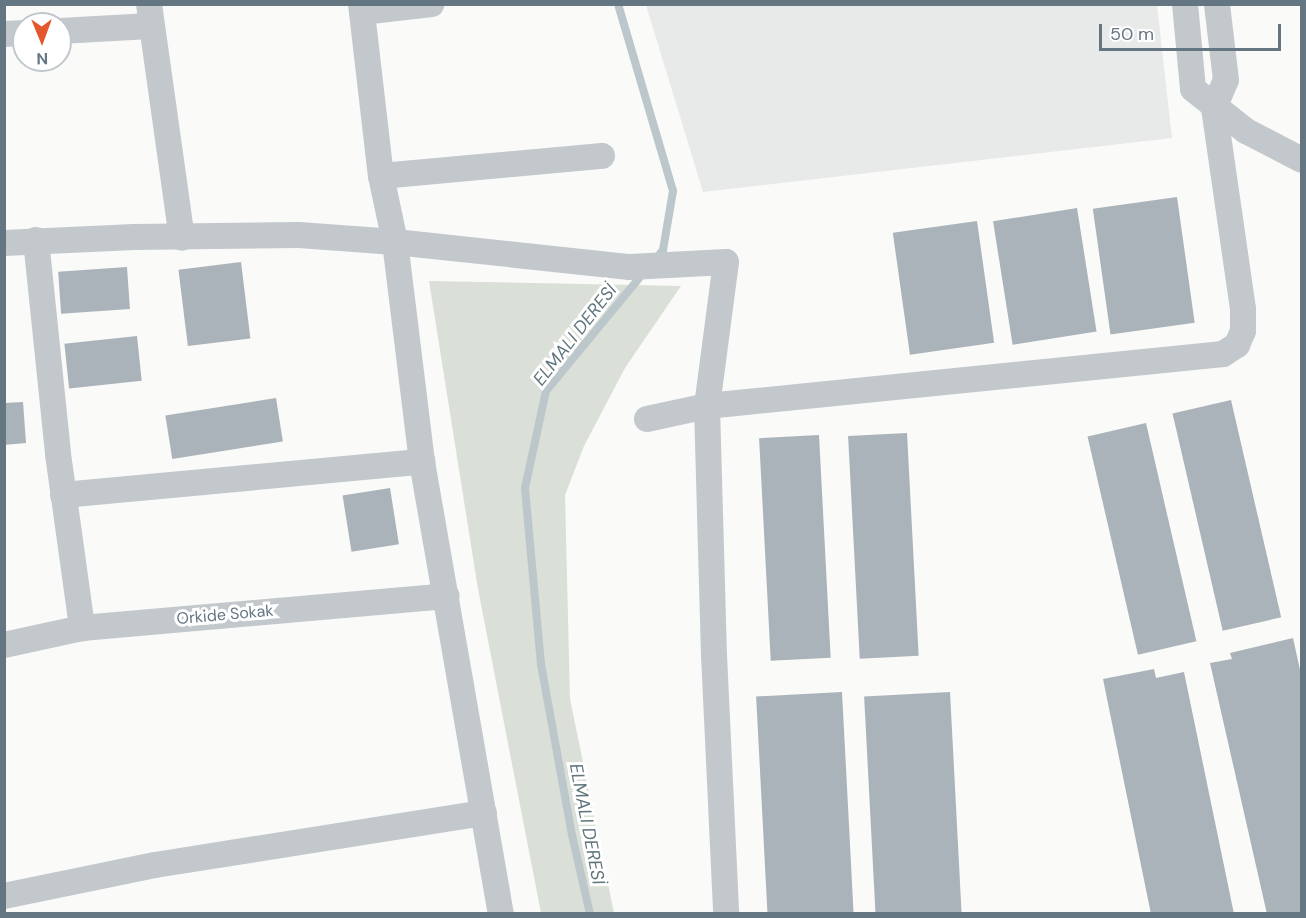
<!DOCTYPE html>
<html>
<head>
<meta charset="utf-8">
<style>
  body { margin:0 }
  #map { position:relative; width:1306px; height:918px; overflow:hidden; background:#fafaf8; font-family:"DM Sans",sans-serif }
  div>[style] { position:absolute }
  .built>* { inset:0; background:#e8e9e9 }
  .green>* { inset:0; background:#dadfd7 }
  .stream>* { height:8px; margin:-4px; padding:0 4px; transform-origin:4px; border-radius:4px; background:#bbc7cb }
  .building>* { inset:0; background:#aab3b9; transform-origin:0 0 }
  .minor>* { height:26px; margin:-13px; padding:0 13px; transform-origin:13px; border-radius:13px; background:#c3c8cc }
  span { translate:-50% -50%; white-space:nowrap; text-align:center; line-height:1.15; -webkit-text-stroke:6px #fff; paint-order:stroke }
  .street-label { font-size:16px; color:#657683 }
  .water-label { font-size:18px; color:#60757c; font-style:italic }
  .frame { position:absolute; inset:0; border:6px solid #657683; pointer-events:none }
  .north { position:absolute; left:12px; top:12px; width:60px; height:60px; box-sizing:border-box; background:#fff; border:2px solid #c1c8cd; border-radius:50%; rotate:179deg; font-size:16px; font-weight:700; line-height:24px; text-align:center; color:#657683 }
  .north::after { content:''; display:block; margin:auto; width:21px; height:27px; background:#e4572e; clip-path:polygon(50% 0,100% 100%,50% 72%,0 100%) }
  .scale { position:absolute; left:1099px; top:24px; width:182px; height:27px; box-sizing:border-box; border:3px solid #657683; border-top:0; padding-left:8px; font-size:18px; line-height:21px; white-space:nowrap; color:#657683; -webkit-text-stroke:4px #fff; paint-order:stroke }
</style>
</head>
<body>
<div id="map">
  <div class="built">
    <i style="clip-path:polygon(646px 5px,1157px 5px,1172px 138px,703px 192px)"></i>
  </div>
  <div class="green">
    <i style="clip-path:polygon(429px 281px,681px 286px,625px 368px,584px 446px,565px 495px,570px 699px,614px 913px,541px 913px,478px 589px)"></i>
  </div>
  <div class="stream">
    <i style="left:618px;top:4px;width:195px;rotate:73.6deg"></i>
    <i style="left:673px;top:191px;width:60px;rotate:99.6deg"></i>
    <i style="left:663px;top:250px;width:11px;rotate:128deg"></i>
    <i style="left:590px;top:914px;width:81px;rotate:-102.8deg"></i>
    <i style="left:572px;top:835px;width:174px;rotate:-100.3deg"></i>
    <i style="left:541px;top:664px;width:177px;rotate:-95.2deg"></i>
    <i style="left:525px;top:488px;width:99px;rotate:-77.8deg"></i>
    <i style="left:546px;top:391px;width:154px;rotate:-50.5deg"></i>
  </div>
  <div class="building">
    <i style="left:1177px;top:197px;width:127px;height:85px;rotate:82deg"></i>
    <i style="left:1077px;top:208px;width:125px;height:85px;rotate:81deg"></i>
    <i style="left:977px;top:221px;width:123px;height:85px;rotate:82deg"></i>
    <i style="left:241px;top:262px;width:77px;height:63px;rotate:83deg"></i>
    <i style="left:127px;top:267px;width:42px;height:69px;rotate:86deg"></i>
    <i style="left:137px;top:336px;width:45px;height:73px;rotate:84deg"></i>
    <i style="left:276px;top:398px;width:44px;height:112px;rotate:81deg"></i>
    <i style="left:1231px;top:400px;width:223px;height:60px;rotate:77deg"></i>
    <i style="clip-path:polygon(23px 402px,26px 443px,4px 445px,4px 403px)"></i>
    <i style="left:1146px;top:423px;width:224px;height:60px;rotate:77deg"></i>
    <i style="left:907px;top:433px;width:223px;height:59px;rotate:87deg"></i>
    <i style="left:819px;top:435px;width:223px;height:60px;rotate:87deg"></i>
    <i style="left:390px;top:488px;width:57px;height:48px;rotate:81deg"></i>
    <i style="clip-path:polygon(1293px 638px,1302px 679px,1302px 914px,1267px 914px,1210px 663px,1232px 659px,1230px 653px)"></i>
    <i style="clip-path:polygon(1154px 669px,1156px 678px,1184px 672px,1234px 914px,1151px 914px,1103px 679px)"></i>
    <i style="left:842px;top:692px;width:222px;height:86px;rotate:87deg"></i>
    <i style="left:950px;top:692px;width:222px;height:86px;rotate:87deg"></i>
  </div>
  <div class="minor">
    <i style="left:149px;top:4px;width:236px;rotate:82deg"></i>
    <i style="left:361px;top:4px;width:173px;rotate:83.4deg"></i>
    <i style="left:381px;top:176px;width:67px;rotate:78deg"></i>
    <i style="left:395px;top:242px;width:222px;rotate:83deg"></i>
    <i style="left:422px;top:462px;width:459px;rotate:80.1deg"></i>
    <i style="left:1185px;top:4px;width:85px;rotate:84.6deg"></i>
    <i style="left:1193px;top:89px;width:68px;rotate:38.4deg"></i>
    <i style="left:1246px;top:131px;width:63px;rotate:27.4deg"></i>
    <i style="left:362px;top:12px;width:70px;rotate:-6.5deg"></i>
    <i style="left:60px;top:31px;width:90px;rotate:-3.2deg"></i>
    <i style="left:4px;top:34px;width:20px;rotate:-3deg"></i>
    <i style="left:381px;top:176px;width:222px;rotate:-5.2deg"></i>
    <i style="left:36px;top:240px;width:215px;rotate:84.1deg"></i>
    <i style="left:58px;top:454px;width:176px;rotate:82.1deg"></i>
    <i style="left:4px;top:243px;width:130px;rotate:-2.6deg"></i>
    <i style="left:134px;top:237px;width:165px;rotate:-0.7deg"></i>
    <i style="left:299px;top:235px;width:96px;rotate:4.2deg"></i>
    <i style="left:395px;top:242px;width:236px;rotate:6.1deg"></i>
    <i style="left:630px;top:267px;width:96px;rotate:-3deg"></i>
    <i style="left:726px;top:262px;width:145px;rotate:97.5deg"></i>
    <i style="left:707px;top:406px;width:249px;rotate:88.4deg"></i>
    <i style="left:714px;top:655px;width:259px;rotate:87.3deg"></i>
    <i style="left:647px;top:419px;width:61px;rotate:-12.2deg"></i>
    <i style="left:707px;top:406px;width:519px;rotate:-5.75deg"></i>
    <i style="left:1223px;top:354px;width:17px;rotate:-33deg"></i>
    <i style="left:1237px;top:345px;width:15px;rotate:-67deg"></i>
    <i style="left:1243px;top:331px;width:22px;rotate:-90deg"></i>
    <i style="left:1243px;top:309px;width:203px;rotate:-98.2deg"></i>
    <i style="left:1214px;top:108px;width:30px;rotate:-67deg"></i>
    <i style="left:1226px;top:80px;width:77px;rotate:-96.8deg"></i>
    <i style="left:63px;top:495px;width:361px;rotate:-5.3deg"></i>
    <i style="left:4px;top:645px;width:80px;rotate:-12.3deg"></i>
    <i style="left:82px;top:628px;width:366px;rotate:-5deg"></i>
    <i style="left:4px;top:896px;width:154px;rotate:-11.6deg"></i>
    <i style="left:155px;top:865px;width:333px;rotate:-9deg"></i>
  </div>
  <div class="street-label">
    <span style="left:225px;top:615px;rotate:-5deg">Orkide Sokak</span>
  </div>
  <div class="water-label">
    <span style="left:575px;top:335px;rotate:-52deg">ELMALI DERESİ</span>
    <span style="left:587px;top:824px;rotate:79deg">ELMALI DERESİ</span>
  </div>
  <div class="frame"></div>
  <div class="north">N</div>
  <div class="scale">50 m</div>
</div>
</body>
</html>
